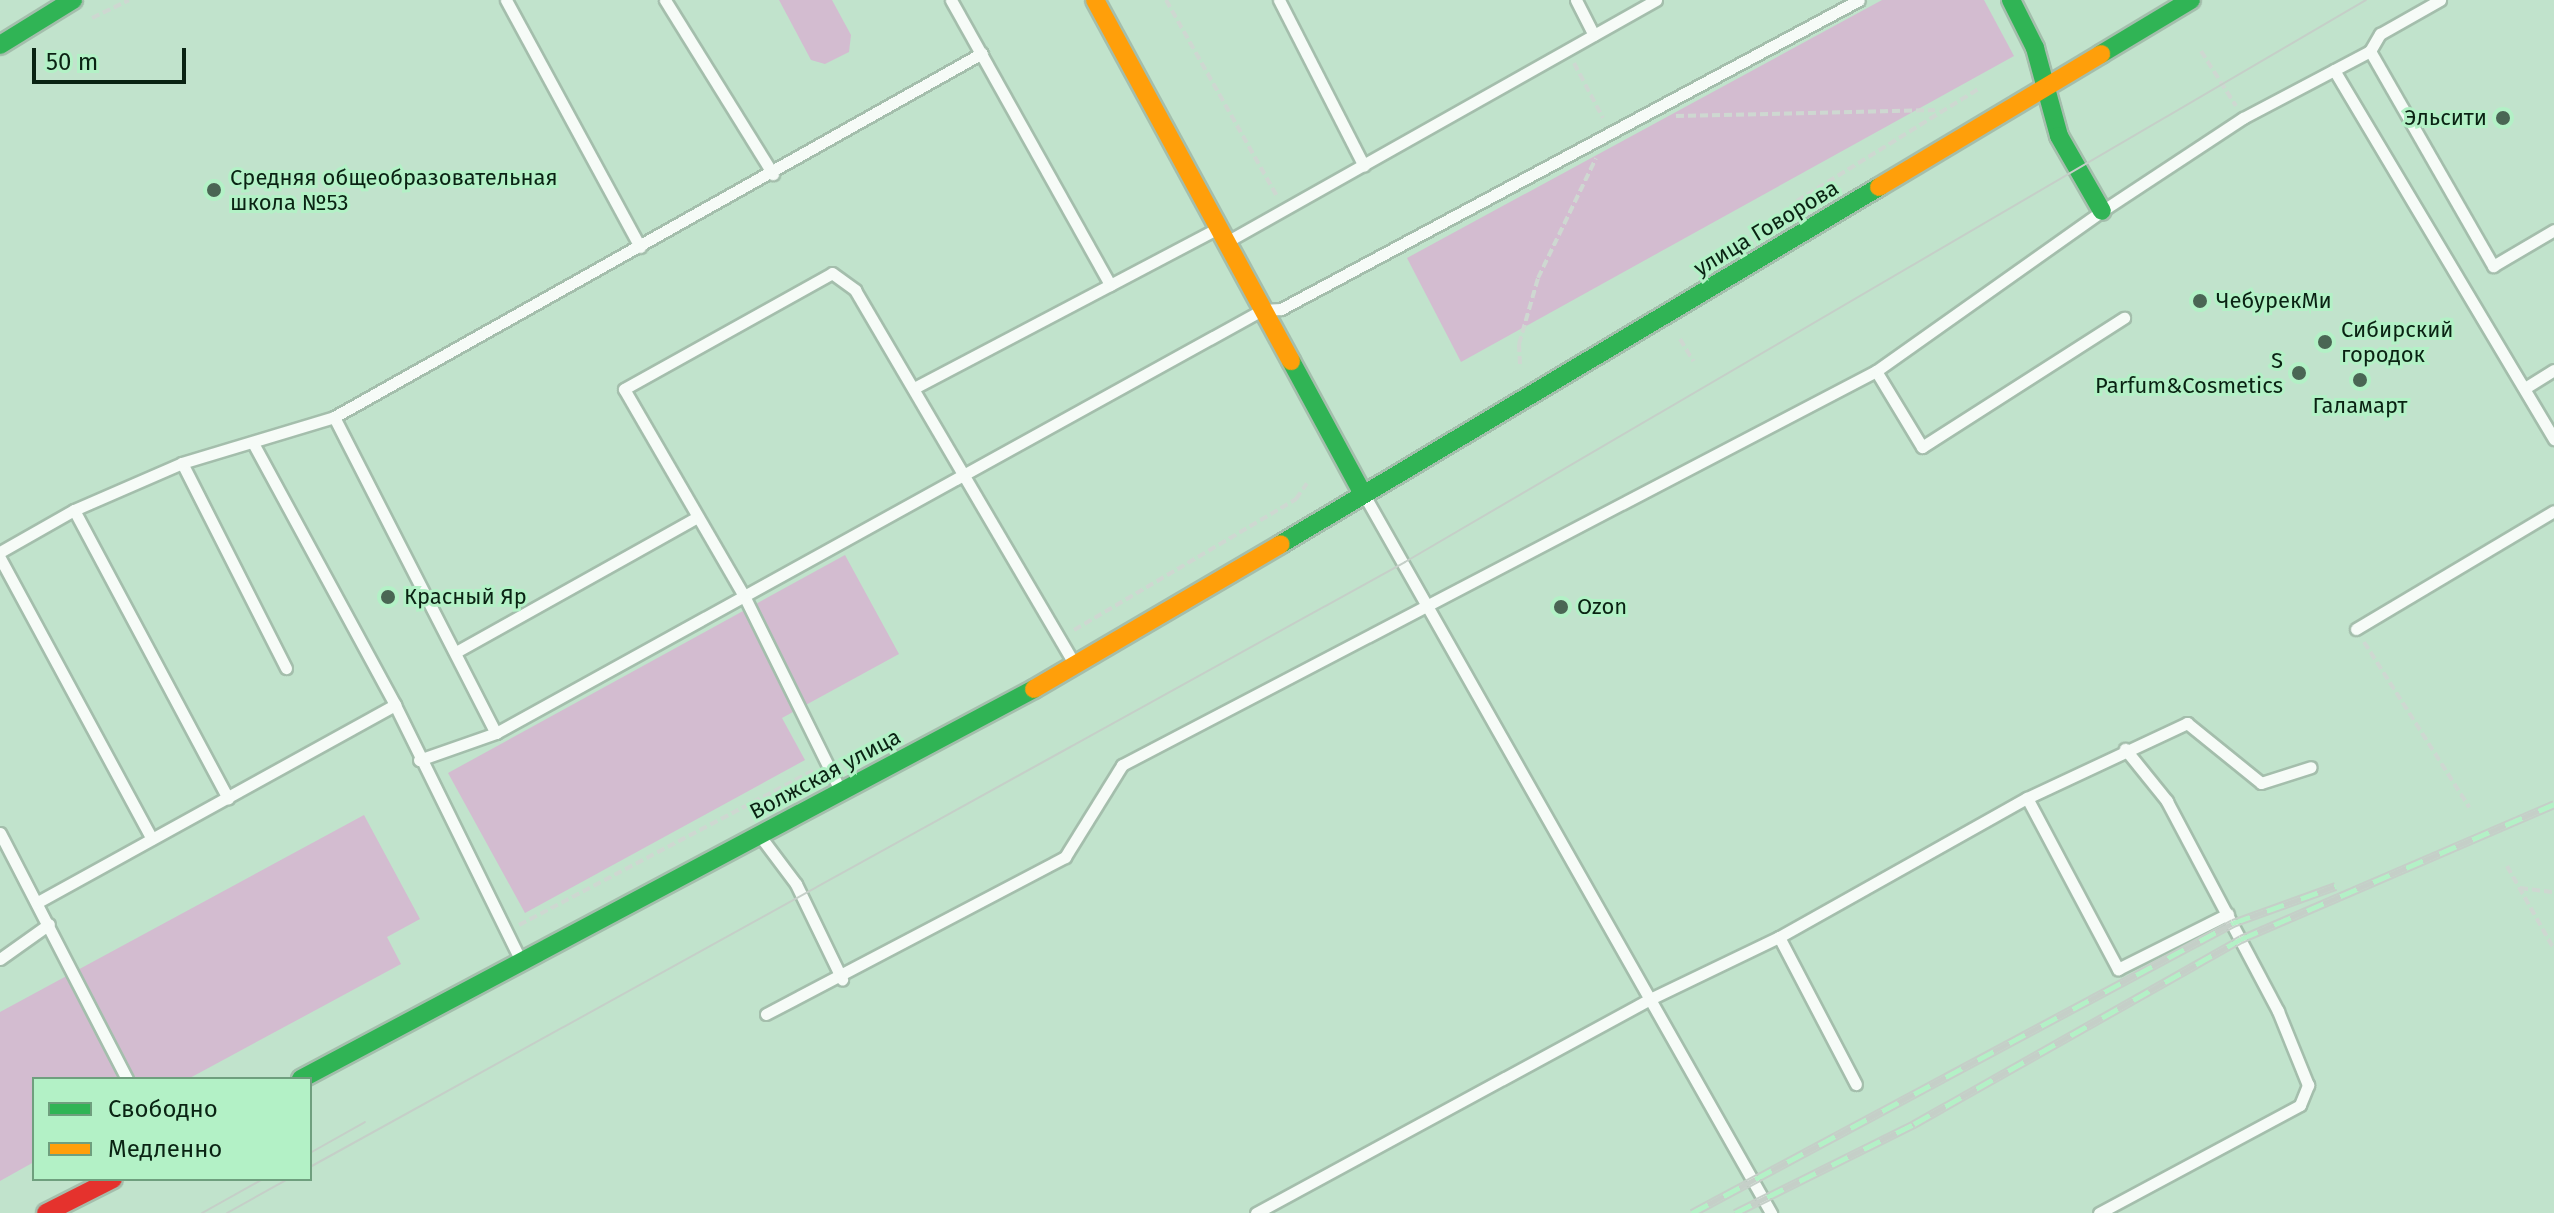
<!DOCTYPE html>
<html>
<head>
<meta charset="utf-8">
<style>
  body { margin:0 }
  #map { position:relative; width:2554px; height:1213px; overflow:hidden; background:#c1e3cc; font-family:"Fira Sans",sans-serif }
  div>[style] { position:absolute }
  .green>* { inset:0; background:#d3bcd0 }
  .path>* { height:4px; margin-top:-2px; transform-origin:0; background:repeating-linear-gradient(90deg,#ced8d1 0 8px,transparent 0 12px) }
  .roads { filter:drop-shadow(2px 0 #a4beac) drop-shadow(-2px 0 #a4beac) drop-shadow(0 2px #a4beac) drop-shadow(0 -2px #a4beac) }
  .lane>* { height:11px; margin:-5.5px; padding:0 5.5px; transform-origin:5.5px; border-radius:5.5px; background:#f6fbf7 }
  .fast>* { height:18px; margin:-9px; padding:0 9px; transform-origin:9px; border-radius:9px; background:#30b455 }
  .slow>* { height:18px; margin:-9px; padding:0 9px; transform-origin:9px; border-radius:9px; background:#ff9f0a }
  .jam>* { height:18px; margin:-9px; padding:0 9px; transform-origin:9px; border-radius:9px; background:#e5322d }
  .tram>* { height:2px; margin:-1px; padding:0 1px; transform-origin:1px; border-radius:1px; background:#c5cfc8 }
  .rail>* { height:9px; margin-top:-4.5px; transform-origin:0; background:repeating-linear-gradient(90deg,#b3f1c6 0 18px,#c5cfc8 0 36px); box-sizing:border-box; border-block:2px solid #c5cfc8 }
  .dots>* { width:22px; height:22px; translate:-50% -50%; box-sizing:border-box; border:4px solid #b3f1c6; border-radius:50% }
  span { translate:-50% -50%; white-space:nowrap; text-align:center; line-height:1.15; -webkit-text-stroke:6px #b3f1c6; paint-order:stroke }
  .poi-label { font-size:22px; color:#0a2313 }
  .right { translate:-100% -50%; text-align:right }
  .left { translate:0 -50%; text-align:left }
  .street-label { font-size:22px; color:#0a2313 }
  .legend { position:absolute; left:32px; top:1077px; width:280px; height:104px; box-sizing:border-box; background:#b3f1c6; border:2px solid #6f9f7e; margin:0; padding:10px 14px; list-style:none; font-size:24px; color:#0a2313 }
  .legend li { display:flex; align-items:center; gap:16px; height:40px }
  .legend b { width:40px; border:2px solid #6f9f7e }
  .scale { position:absolute; left:32px; top:48px; width:154px; height:36px; box-sizing:border-box; border:4px solid #0a2313; border-top:0; padding-left:10px; font-size:24px; line-height:28px; white-space:nowrap; color:#0a2313; -webkit-text-stroke:6px #b3f1c6; paint-order:stroke }
</style>
</head>
<body>
<div id="map">
  <div class="green">
    <i style="clip-path:polygon(779px 0,832px 0,851px 35px,849px 52px,825px 64px,811px 60px)"></i>
    <i style="clip-path:polygon(1882px 0,1984px 0,2014px 56px,1461px 362px,1407px 258px)"></i>
    <i style="clip-path:polygon(845px 555px,899px 654px,782px 718px,805px 760px,525px 913px,448px 773px)"></i>
    <i style="clip-path:polygon(364px 815px,420px 919px,387px 937px,401px 964px,188px 1079px,34px 1079px,34px 1162px,0 1181px,0 1012px)"></i>
  </div>
  <div class="path">
    <i style="left:1166px;top:0;width:225px;rotate:60.5deg"></i>
    <i style="left:92px;top:18px;width:41px;rotate:-25.9deg"></i>
    <i style="left:2201px;top:51px;width:65px;rotate:57.5deg"></i>
    <i style="left:1574px;top:63px;width:62px;rotate:62.2deg"></i>
    <i style="left:1676px;top:116px;width:259px;rotate:-1.3deg"></i>
    <i style="left:1797px;top:201px;width:215px;rotate:-31.7deg"></i>
    <i style="left:1680px;top:339px;width:26px;rotate:59deg"></i>
    <i style="left:1520px;top:364px;width:20px;rotate:-93deg"></i>
    <i style="left:1519px;top:344px;width:69px;rotate:-73.9deg"></i>
    <i style="left:1538px;top:278px;width:133px;rotate:-64.2deg"></i>
    <i style="left:1074px;top:630px;width:258px;rotate:-30.5deg"></i>
    <i style="left:1296px;top:499px;width:19px;rotate:-55deg"></i>
    <i style="left:2364px;top:642px;width:196px;rotate:57.5deg"></i>
    <i style="left:2507px;top:866px;width:95px;rotate:60.5deg"></i>
    <i style="left:2520px;top:888px;width:34px;rotate:7deg"></i>
    <i style="left:519px;top:925px;width:335px;rotate:-27.7deg"></i>
  </div>
  <div class="roads">
    <div class="lane">
      <i style="left:506px;top:0;width:281px;rotate:61.5deg"></i>
      <i style="left:665px;top:0;width:205px;rotate:58.2deg"></i>
      <i style="left:951px;top:0;width:326px;rotate:60.8deg"></i>
      <i style="left:1110px;top:285px;width:122px;rotate:-27.8deg"></i>
      <i style="left:1279px;top:0;width:186px;rotate:62.9deg"></i>
      <i style="left:1576px;top:0;width:39px;rotate:63deg"></i>
      <i style="left:2370px;top:51px;width:248px;rotate:60.2deg"></i>
      <i style="left:2493px;top:266px;width:71px;rotate:-30.5deg"></i>
      <i style="left:2334px;top:70px;width:430px;rotate:59.2deg"></i>
      <i style="left:1230px;top:240px;width:489px;rotate:-29.4deg"></i>
      <i style="left:1876px;top:371px;width:89px;rotate:58.8deg"></i>
      <i style="left:1922px;top:447px;width:240px;rotate:-32.6deg"></i>
      <i style="left:914px;top:388px;width:221px;rotate:-27.7deg"></i>
      <i style="left:2525px;top:388px;width:34px;rotate:-32deg"></i>
      <i style="left:334px;top:417px;width:355px;rotate:62.9deg"></i>
      <i style="left:253px;top:443px;width:298px;rotate:61.5deg"></i>
      <i style="left:395px;top:705px;width:281px;rotate:63.8deg"></i>
      <i style="left:182px;top:463px;width:230px;rotate:63.1deg"></i>
      <i style="left:1367px;top:500px;width:820px;rotate:60.46deg"></i>
      <i style="left:74px;top:510px;width:118px;rotate:-23.5deg"></i>
      <i style="left:182px;top:463px;width:159px;rotate:-16.8deg"></i>
      <i style="left:334px;top:417px;width:743px;rotate:-29.32deg"></i>
      <i style="left:0;top:552px;width:85px;rotate:-29.6deg"></i>
      <i style="left:74px;top:510px;width:327px;rotate:61.9deg"></i>
      <i style="left:0;top:558px;width:319px;rotate:61.6deg"></i>
      <i style="left:2356px;top:629px;width:230px;rotate:-30.8deg"></i>
      <i style="left:456px;top:652px;width:273px;rotate:-29.2deg"></i>
      <i style="left:419px;top:760px;width:82px;rotate:-19.3deg"></i>
      <i style="left:496px;top:733px;width:875px;rotate:-28.91deg"></i>
      <i style="left:1262px;top:310px;width:19px;rotate:-3deg"></i>
      <i style="left:1281px;top:309px;width:655px;rotate:-28.13deg"></i>
      <i style="left:839px;top:788px;width:214px;rotate:-116.3deg"></i>
      <i style="left:744px;top:596px;width:239px;rotate:-120.1deg"></i>
      <i style="left:624px;top:389px;width:238px;rotate:-29.1deg"></i>
      <i style="left:832px;top:273px;width:29px;rotate:36deg"></i>
      <i style="left:855px;top:290px;width:430px;rotate:59.6deg"></i>
      <i style="left:2027px;top:798px;width:194px;rotate:62deg"></i>
      <i style="left:2118px;top:969px;width:123px;rotate:-26.6deg"></i>
      <i style="left:0;top:833px;width:277px;rotate:62.7deg"></i>
      <i style="left:763px;top:840px;width:55px;rotate:53.1deg"></i>
      <i style="left:796px;top:884px;width:106px;rotate:64.2deg"></i>
      <i style="left:38px;top:902px;width:408px;rotate:-28.9deg"></i>
      <i style="left:1779px;top:937px;width:166px;rotate:62.4deg"></i>
      <i style="left:0;top:959px;width:60px;rotate:-35.5deg"></i>
      <i style="left:766px;top:1014px;width:338px;rotate:-27.7deg"></i>
      <i style="left:1065px;top:857px;width:108px;rotate:-58.2deg"></i>
      <i style="left:1122px;top:765px;width:851px;rotate:-27.59deg"></i>
      <i style="left:1876px;top:371px;width:277px;rotate:-35.3deg"></i>
      <i style="left:2102px;top:211px;width:169px;rotate:-33.4deg"></i>
      <i style="left:2243px;top:118px;width:144px;rotate:-27.8deg"></i>
      <i style="left:2370px;top:51px;width:20px;rotate:-60deg"></i>
      <i style="left:2380px;top:34px;width:69px;rotate:-29.5deg"></i>
      <i style="left:1256px;top:1213px;width:446px;rotate:-28.5deg"></i>
      <i style="left:1648px;top:1000px;width:145px;rotate:-25.7deg"></i>
      <i style="left:1779px;top:937px;width:284px;rotate:-29.3deg"></i>
      <i style="left:2027px;top:798px;width:177px;rotate:-25.1deg"></i>
      <i style="left:2187px;top:723px;width:95px;rotate:39deg"></i>
      <i style="left:2261px;top:783px;width:52px;rotate:-17.7deg"></i>
      <i style="left:2099px;top:1213px;width:228px;rotate:-28.2deg"></i>
      <i style="left:2300px;top:1105px;width:22px;rotate:-68deg"></i>
      <i style="left:2308px;top:1085px;width:80px;rotate:-112.1deg"></i>
      <i style="left:2278px;top:1011px;width:238px;rotate:-117.9deg"></i>
      <i style="left:2167px;top:801px;width:67px;rotate:-128.9deg"></i>
    </div>
    <div class="fast">
      <i style="left:2011px;top:0;width:54px;rotate:63.4deg"></i>
      <i style="left:2035px;top:48px;width:91px;rotate:74.7deg"></i>
      <i style="left:2059px;top:136px;width:86px;rotate:60.2deg"></i>
      <i style="left:0;top:45px;width:86px;rotate:-31.7deg"></i>
      <i style="left:2101px;top:54px;width:105px;rotate:-31deg"></i>
      <i style="left:1291px;top:361px;width:151px;rotate:61.6deg"></i>
      <i style="left:1281px;top:544px;width:696px;rotate:-30.84deg"></i>
      <i style="left:301px;top:1079px;width:830px;rotate:-28.02deg"></i>
    </div>
    <div class="slow">
      <i style="left:1095px;top:0;width:411px;rotate:61.5deg"></i>
      <i style="left:1879px;top:187px;width:259px;rotate:-30.9deg"></i>
      <i style="left:1034px;top:689px;width:286px;rotate:-30.4deg"></i>
    </div>
    <div class="jam">
      <i style="left:46px;top:1213px;width:75px;rotate:-26.9deg"></i>
    </div>
  </div>
  <div class="tram">
    <i style="left:310px;top:1153px;width:63px;rotate:-29.4deg"></i>
    <i style="left:310px;top:1167px;width:1251px;rotate:-28.92deg"></i>
    <i style="left:1405px;top:562px;width:1113px;rotate:-30.32deg"></i>
    <i style="left:202px;top:1213px;width:70px;rotate:-29.1deg"></i>
    <i style="left:227px;top:1213px;width:70px;rotate:-29.1deg"></i>
  </div>
  <div class="rail">
    <i style="left:1692px;top:1213px;width:614px;rotate:-28.19deg"></i>
    <i style="left:2233px;top:923px;width:109px;rotate:-19.8deg"></i>
    <i style="left:1735px;top:1213px;width:200px;rotate:-26.4deg"></i>
    <i style="left:1914px;top:1124px;width:376px;rotate:-29.5deg"></i>
    <i style="left:2241px;top:939px;width:341px;rotate:-23.3deg"></i>
  </div>
  <div class="dots">
    <i style="left:2503px;top:118px;background:#4a6654"></i>
    <i style="left:214px;top:190px;background:#4a6654"></i>
    <i style="left:2200px;top:301px;background:#4a6654"></i>
    <i style="left:2325px;top:342px;background:#4a6654"></i>
    <i style="left:2299px;top:373px;background:#4a6654"></i>
    <i style="left:2360px;top:380px;background:#4a6654"></i>
    <i style="left:388px;top:597px;background:#4a6654"></i>
    <i style="left:1561px;top:607px;background:#4a6654"></i>
  </div>
  <div class="poi-label">
    <span class="right" style="left:2487px;top:118px">Эльсити</span>
    <span class="left" style="left:230px;top:190px">Средняя общеобразовательная<br>школа №53</span>
    <span class="left" style="left:2216px;top:301px">ЧебурекМи</span>
    <span class="left" style="left:2341px;top:342px">Сибирский<br>городок</span>
    <span class="right" style="left:2283px;top:373px">S<br>Parfum&amp;Cosmetics</span>
    <span style="left:2360px;top:406px">Галамарт</span>
    <span class="left" style="left:404px;top:597px">Красный Яр</span>
    <span class="left" style="left:1577px;top:607px">Ozon</span>
  </div>
  <div class="street-label">
    <span style="left:1766px;top:228px;rotate:-31deg">улица Говорова</span>
    <span style="left:825px;top:774px;rotate:-28deg">Волжская улица</span>
  </div>
  <ul class="legend">
  <li><b style="height:10px;background:#30b455"></b>Свободно</li>
  <li><b style="height:10px;background:#ff9f0a"></b>Медленно</li>
  </ul>
  <div class="scale">50 m</div>
</div>
</body>
</html>
